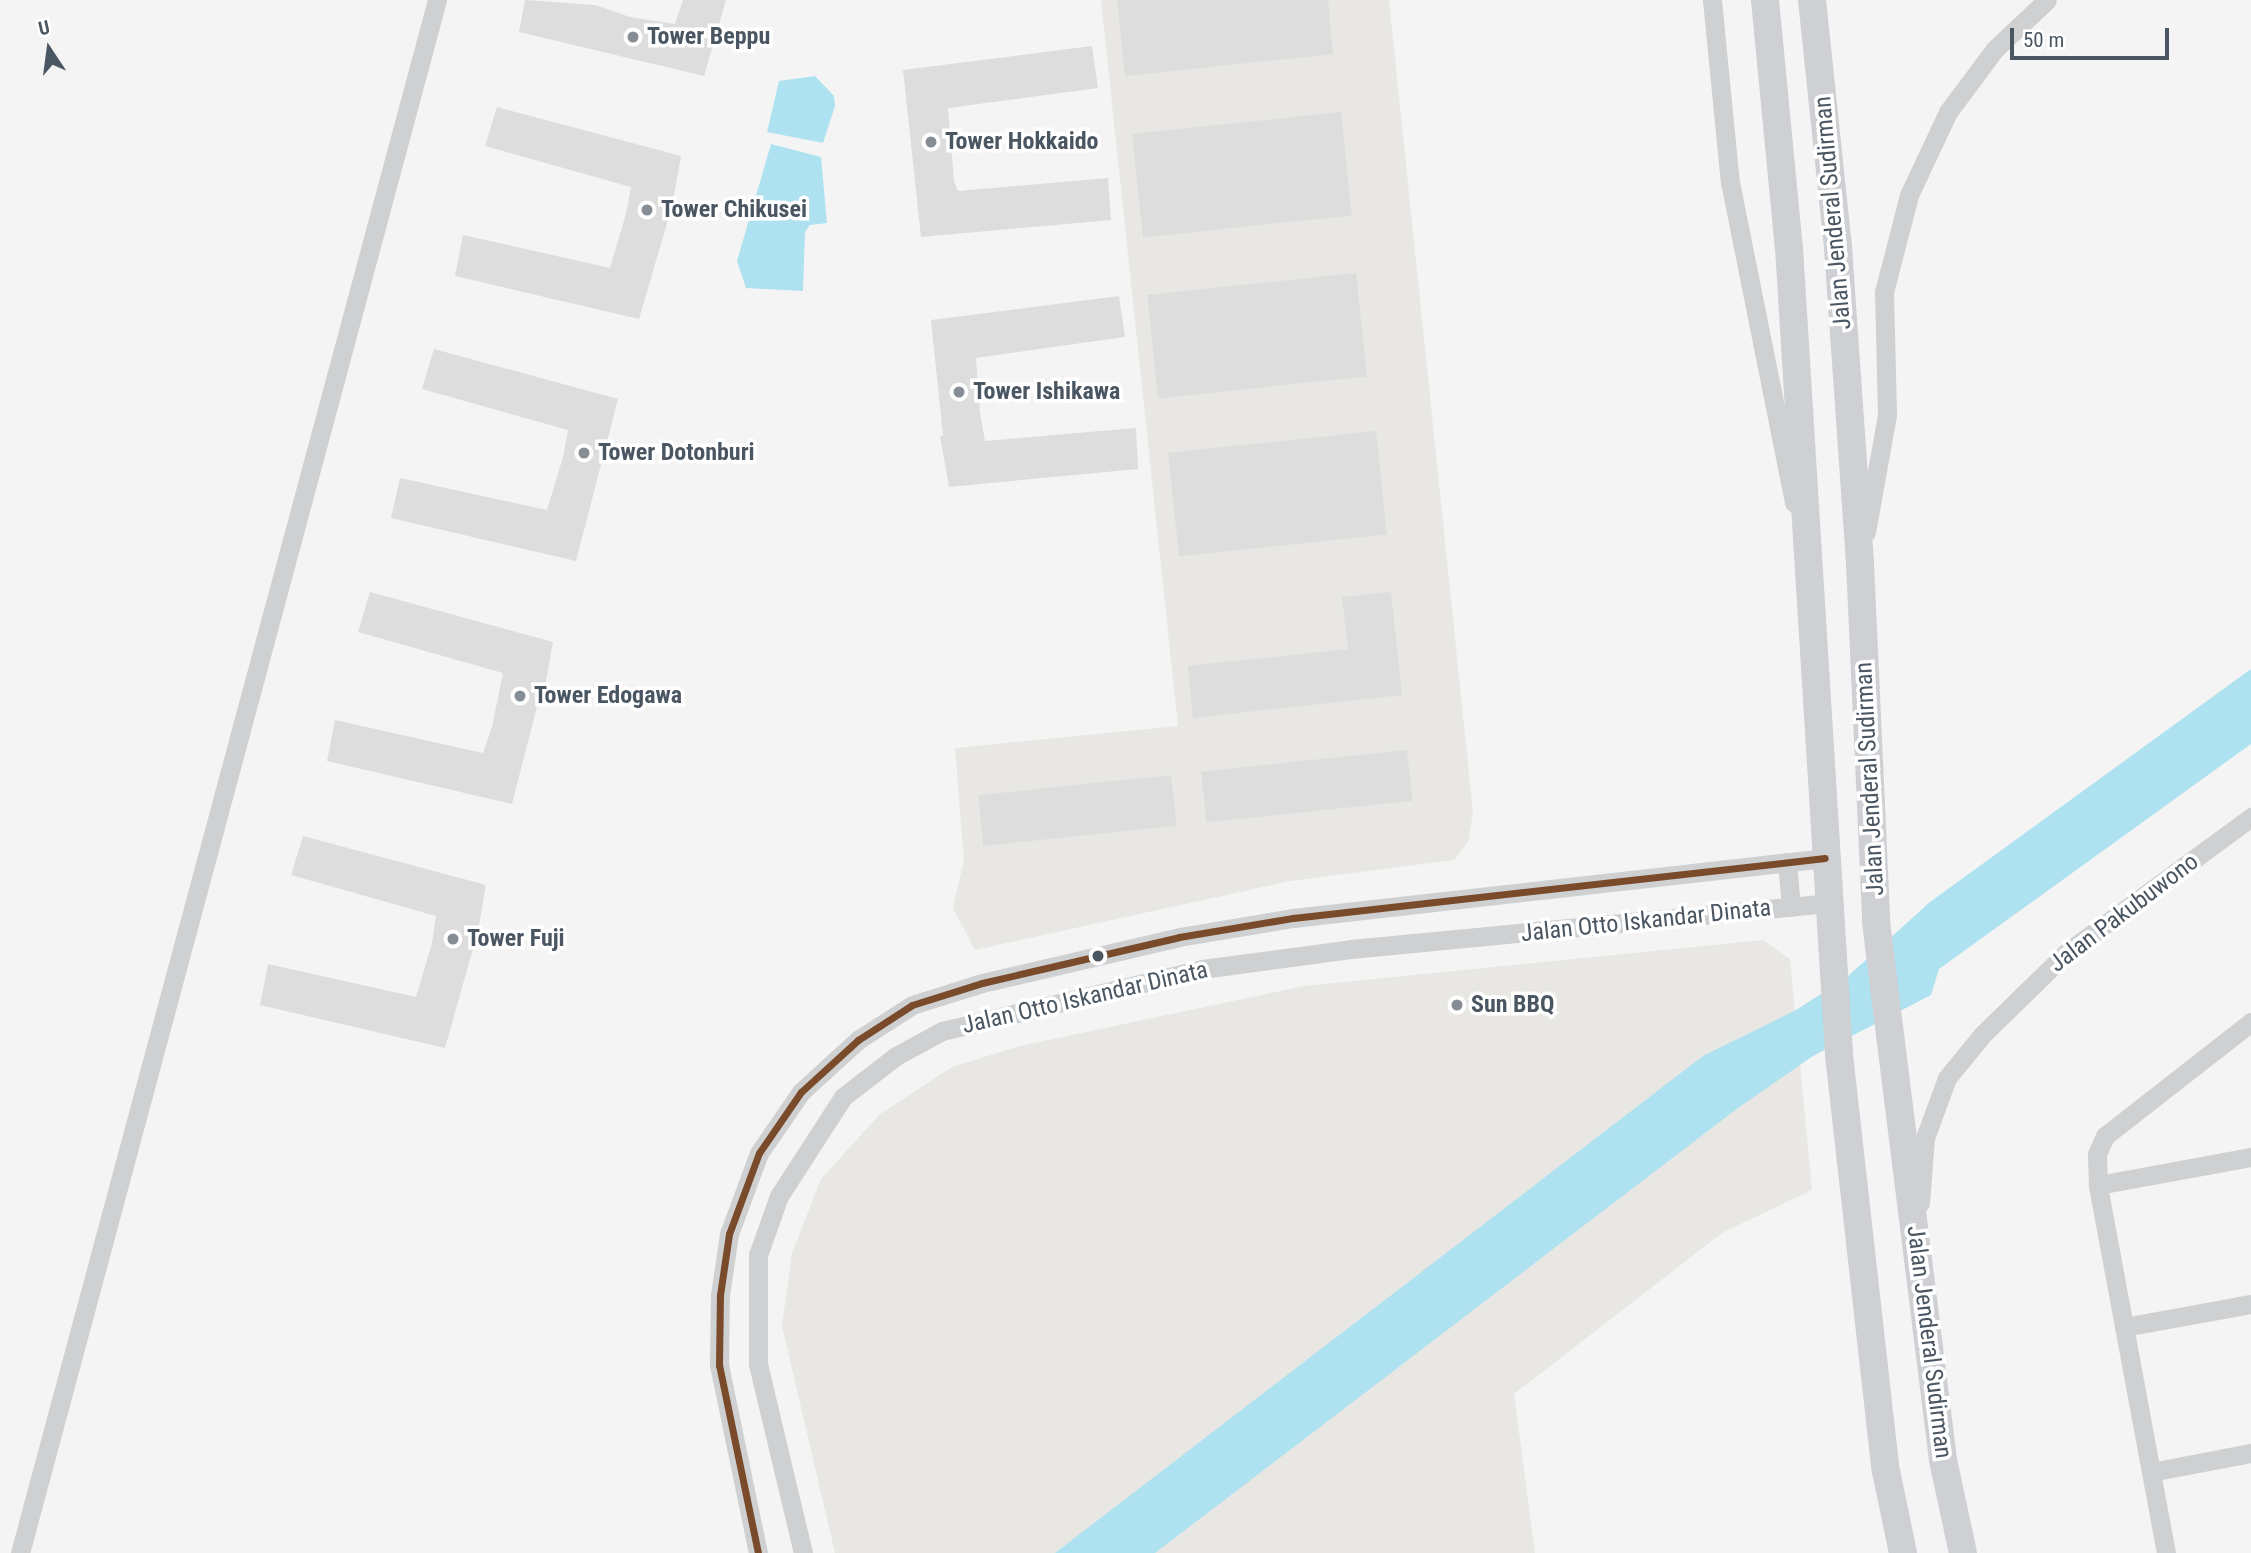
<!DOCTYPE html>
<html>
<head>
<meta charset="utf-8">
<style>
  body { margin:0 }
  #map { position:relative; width:2251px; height:1553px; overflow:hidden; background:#f4f4f4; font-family:"Roboto Condensed",sans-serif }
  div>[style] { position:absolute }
  .commercial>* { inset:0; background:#e8e7e3 }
  .water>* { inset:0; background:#aee2f0 }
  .building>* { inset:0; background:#ddddde; transform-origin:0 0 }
  .street>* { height:19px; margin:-9.5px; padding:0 9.5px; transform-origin:9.5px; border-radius:9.5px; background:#ced0d2 }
  .secondary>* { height:28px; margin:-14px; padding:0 14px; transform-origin:14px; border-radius:14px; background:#ced0d4 }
  .bus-1>* { height:7px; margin:-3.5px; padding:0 3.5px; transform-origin:3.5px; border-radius:3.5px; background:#7a4b2a }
  .dots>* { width:19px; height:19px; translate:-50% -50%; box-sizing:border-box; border:4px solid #fff; border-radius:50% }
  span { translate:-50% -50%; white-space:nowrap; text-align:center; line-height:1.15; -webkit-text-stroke:7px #fff; paint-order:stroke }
  .poi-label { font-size:24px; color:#4a5661; font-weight:700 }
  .left { translate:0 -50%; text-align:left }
  .street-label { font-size:24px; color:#4a5661 }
  .north { position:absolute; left:14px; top:14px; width:70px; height:70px; -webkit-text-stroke:5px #fff; paint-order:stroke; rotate:347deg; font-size:19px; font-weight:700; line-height:28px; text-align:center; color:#4a5661 }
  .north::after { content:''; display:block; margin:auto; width:24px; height:32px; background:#4a5661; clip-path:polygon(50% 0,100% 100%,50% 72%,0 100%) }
  .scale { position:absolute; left:2010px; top:28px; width:159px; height:32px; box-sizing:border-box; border:4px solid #4a5661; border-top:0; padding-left:9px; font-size:21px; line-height:24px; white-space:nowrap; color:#4a5661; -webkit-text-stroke:5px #fff; paint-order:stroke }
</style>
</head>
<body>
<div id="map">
  <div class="commercial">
    <i style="clip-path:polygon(1101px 0,1389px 0,1473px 812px,1468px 842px,1454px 860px,1290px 881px,975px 950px,953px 908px,964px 860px,955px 748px,1178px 726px)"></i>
    <i style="clip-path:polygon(1763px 940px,1790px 959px,1812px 1190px,1722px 1233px,1514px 1394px,1535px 1553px,835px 1553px,782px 1326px,792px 1253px,821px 1179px,880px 1114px,952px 1067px,1020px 1046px,1304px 986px)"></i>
  </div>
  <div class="water">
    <i style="clip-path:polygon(815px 76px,834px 96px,835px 106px,823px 143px,767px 132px,779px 81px)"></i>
    <i style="clip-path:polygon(771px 144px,821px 157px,827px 223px,810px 225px,805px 232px,803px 291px,746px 288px,737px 261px)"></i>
    <i style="clip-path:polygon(2251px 669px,2251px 744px,1939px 969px,1931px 995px,1813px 1056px,1738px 1108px,1155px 1553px,1055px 1553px,1703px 1056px,1796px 1010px,1846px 978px,1930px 902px)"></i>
  </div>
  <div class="building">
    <i style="clip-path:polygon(525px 0,595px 5px,630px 17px,675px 24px,683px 0,726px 0,704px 76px,519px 32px)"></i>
    <i style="clip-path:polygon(1117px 0,1328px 0,1333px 54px,1125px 76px)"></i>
    <i style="clip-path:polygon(1092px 46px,1098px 88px,948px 108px,954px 182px,958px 191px,1108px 178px,1111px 220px,921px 237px,903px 70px)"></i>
    <i style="clip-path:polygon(497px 107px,681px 156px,672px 206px,639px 319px,455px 276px,463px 235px,610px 268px,626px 214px,631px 187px,485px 146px)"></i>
    <i style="left:1341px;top:112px;width:104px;height:210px;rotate:84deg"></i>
    <i style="left:1356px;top:273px;width:104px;height:210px;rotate:84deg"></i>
    <i style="clip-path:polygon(1119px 296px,1125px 337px,976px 358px,980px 413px,985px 441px,1136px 428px,1138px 469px,949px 487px,940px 436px,943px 436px,931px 320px)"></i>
    <i style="clip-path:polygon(434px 349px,618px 399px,576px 561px,391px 518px,400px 478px,547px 510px,563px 457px,568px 430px,422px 389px)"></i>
    <i style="left:1376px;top:431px;width:104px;height:209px;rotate:84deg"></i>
    <i style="clip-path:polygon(370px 592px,553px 642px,544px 692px,541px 691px,512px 804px,327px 761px,335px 720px,483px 753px,492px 727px,503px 673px,358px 632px)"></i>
    <i style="clip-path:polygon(1391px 592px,1402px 695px,1193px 718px,1188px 666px,1348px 649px,1342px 597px)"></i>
    <i style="left:1407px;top:750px;width:51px;height:207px;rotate:84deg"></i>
    <i style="left:1171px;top:775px;width:51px;height:194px;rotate:84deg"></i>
    <i style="clip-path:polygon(303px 836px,486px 885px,478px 931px,445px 1048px,260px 1005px,268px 964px,416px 997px,432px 943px,436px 916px,291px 875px)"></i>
  </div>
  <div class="street">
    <i style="left:1712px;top:0;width:183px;rotate:84.4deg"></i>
    <i style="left:1730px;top:182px;width:327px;rotate:78.7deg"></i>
    <i style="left:1866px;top:532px;width:119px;rotate:-79.8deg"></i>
    <i style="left:1887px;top:415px;width:123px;rotate:-91.4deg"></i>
    <i style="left:1884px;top:292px;width:100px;rotate:-75.5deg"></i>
    <i style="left:1909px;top:195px;width:92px;rotate:-64.8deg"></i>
    <i style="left:1948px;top:112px;width:79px;rotate:-53.3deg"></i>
    <i style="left:1995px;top:49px;width:71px;rotate:-43.3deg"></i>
    <i style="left:1787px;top:862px;width:45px;rotate:84.9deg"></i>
    <i style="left:2098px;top:1185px;width:156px;rotate:-10.4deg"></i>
    <i style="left:1920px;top:1203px;width:65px;rotate:-85.6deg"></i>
    <i style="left:1925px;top:1138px;width:64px;rotate:-69.9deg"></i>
    <i style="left:1947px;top:1078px;width:57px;rotate:-50.7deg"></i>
    <i style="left:1983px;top:1034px;width:116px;rotate:-44.3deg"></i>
    <i style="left:2066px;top:953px;width:230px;rotate:-36.3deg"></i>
    <i style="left:2124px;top:1327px;width:129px;rotate:-10.3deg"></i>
    <i style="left:2151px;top:1472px;width:102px;rotate:-10.8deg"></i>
    <i style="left:20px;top:1553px;width:1608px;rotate:-74.97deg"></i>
    <i style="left:758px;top:1553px;width:192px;rotate:-101.7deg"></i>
    <i style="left:719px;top:1365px;width:70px;rotate:-89.2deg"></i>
    <i style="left:720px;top:1295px;width:62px;rotate:-81.6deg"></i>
    <i style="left:729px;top:1234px;width:86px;rotate:-69.7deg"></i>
    <i style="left:759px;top:1153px;width:74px;rotate:-55.5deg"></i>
    <i style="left:801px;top:1092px;width:77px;rotate:-42.4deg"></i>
    <i style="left:858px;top:1040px;width:64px;rotate:-32.9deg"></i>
    <i style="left:912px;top:1005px;width:73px;rotate:-17.4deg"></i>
    <i style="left:982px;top:983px;width:202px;rotate:-13.1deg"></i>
    <i style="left:1179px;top:937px;width:116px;rotate:-9.5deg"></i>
    <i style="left:1293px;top:918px;width:535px;rotate:-6.43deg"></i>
    <i style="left:803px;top:1553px;width:194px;rotate:-103.4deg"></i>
    <i style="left:758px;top:1364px;width:109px;rotate:-90deg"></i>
    <i style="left:758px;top:1255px;width:63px;rotate:-70.4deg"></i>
    <i style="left:779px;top:1196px;width:118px;rotate:-57.1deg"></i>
    <i style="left:843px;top:1097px;width:67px;rotate:-37.7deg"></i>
    <i style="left:896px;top:1056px;width:52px;rotate:-28.5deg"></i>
    <i style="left:942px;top:1031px;width:267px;rotate:-13.4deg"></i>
    <i style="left:1202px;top:969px;width:150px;rotate:-7.6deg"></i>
    <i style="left:1351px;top:949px;width:479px;rotate:-5.5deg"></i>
    <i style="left:2166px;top:1553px;width:374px;rotate:-100.5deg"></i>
    <i style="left:2098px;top:1185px;width:31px;rotate:-92deg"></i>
    <i style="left:2097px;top:1154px;width:20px;rotate:-66deg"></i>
    <i style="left:2105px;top:1136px;width:185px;rotate:-38deg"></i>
  </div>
  <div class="secondary">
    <i style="left:1765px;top:0;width:249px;rotate:84.5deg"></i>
    <i style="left:1789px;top:248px;width:809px;rotate:86.45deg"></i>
    <i style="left:1839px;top:1055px;width:419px;rotate:83.6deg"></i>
    <i style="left:1886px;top:1471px;width:84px;rotate:78.3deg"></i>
    <i style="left:1812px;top:0;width:249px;rotate:84deg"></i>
    <i style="left:1838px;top:248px;width:316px;rotate:86deg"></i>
    <i style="left:1860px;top:563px;width:359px;rotate:87.4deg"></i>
    <i style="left:1876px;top:922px;width:542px;rotate:82.9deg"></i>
    <i style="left:1943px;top:1460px;width:95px;rotate:77.9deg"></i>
  </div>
  <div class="bus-1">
    <i style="left:758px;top:1553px;width:192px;rotate:-101.7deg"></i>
    <i style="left:719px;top:1365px;width:70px;rotate:-89.2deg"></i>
    <i style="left:720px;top:1295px;width:62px;rotate:-81.6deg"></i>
    <i style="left:729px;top:1234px;width:86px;rotate:-69.7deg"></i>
    <i style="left:759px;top:1153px;width:74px;rotate:-55.5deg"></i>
    <i style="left:801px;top:1092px;width:77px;rotate:-42.4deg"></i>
    <i style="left:858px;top:1040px;width:64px;rotate:-32.9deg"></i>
    <i style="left:912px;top:1005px;width:73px;rotate:-17.4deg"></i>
    <i style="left:982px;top:983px;width:202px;rotate:-13.1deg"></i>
    <i style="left:1179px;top:937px;width:116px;rotate:-9.5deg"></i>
    <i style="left:1293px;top:918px;width:535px;rotate:-6.43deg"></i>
  </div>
  <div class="dots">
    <i style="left:633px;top:37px;background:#868d94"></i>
    <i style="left:931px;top:142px;background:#868d94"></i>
    <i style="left:647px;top:210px;background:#868d94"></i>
    <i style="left:959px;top:392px;background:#868d94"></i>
    <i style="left:584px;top:453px;background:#868d94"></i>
    <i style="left:520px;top:696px;background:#868d94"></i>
    <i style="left:453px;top:939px;background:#868d94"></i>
    <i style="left:1098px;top:956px;background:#4a5661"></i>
    <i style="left:1457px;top:1005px;background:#868d94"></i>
  </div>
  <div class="poi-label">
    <span class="left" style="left:647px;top:37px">Tower Beppu</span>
    <span class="left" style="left:945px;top:142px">Tower Hokkaido</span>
    <span class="left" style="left:661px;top:210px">Tower Chikusei</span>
    <span class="left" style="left:973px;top:392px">Tower Ishikawa</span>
    <span class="left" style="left:598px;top:453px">Tower Dotonburi</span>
    <span class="left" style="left:534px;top:696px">Tower Edogawa</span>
    <span class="left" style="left:467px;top:939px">Tower Fuji</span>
    <span class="left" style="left:1471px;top:1005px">Sun BBQ</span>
  </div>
  <div class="street-label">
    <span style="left:1833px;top:213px;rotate:-95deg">Jalan Jenderal Sudirman</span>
    <span style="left:1870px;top:779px;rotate:-93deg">Jalan Jenderal Sudirman</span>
    <span style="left:2124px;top:913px;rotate:-37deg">Jalan Pakubuwono</span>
    <span style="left:1646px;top:921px;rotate:-6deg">Jalan Otto Iskandar Dinata</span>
    <span style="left:1085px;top:998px;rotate:-13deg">Jalan Otto Iskandar Dinata</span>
    <span style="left:1929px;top:1342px;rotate:83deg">Jalan Jenderal Sudirman</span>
  </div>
  <div class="north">U</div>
  <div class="scale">50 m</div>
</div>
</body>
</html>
